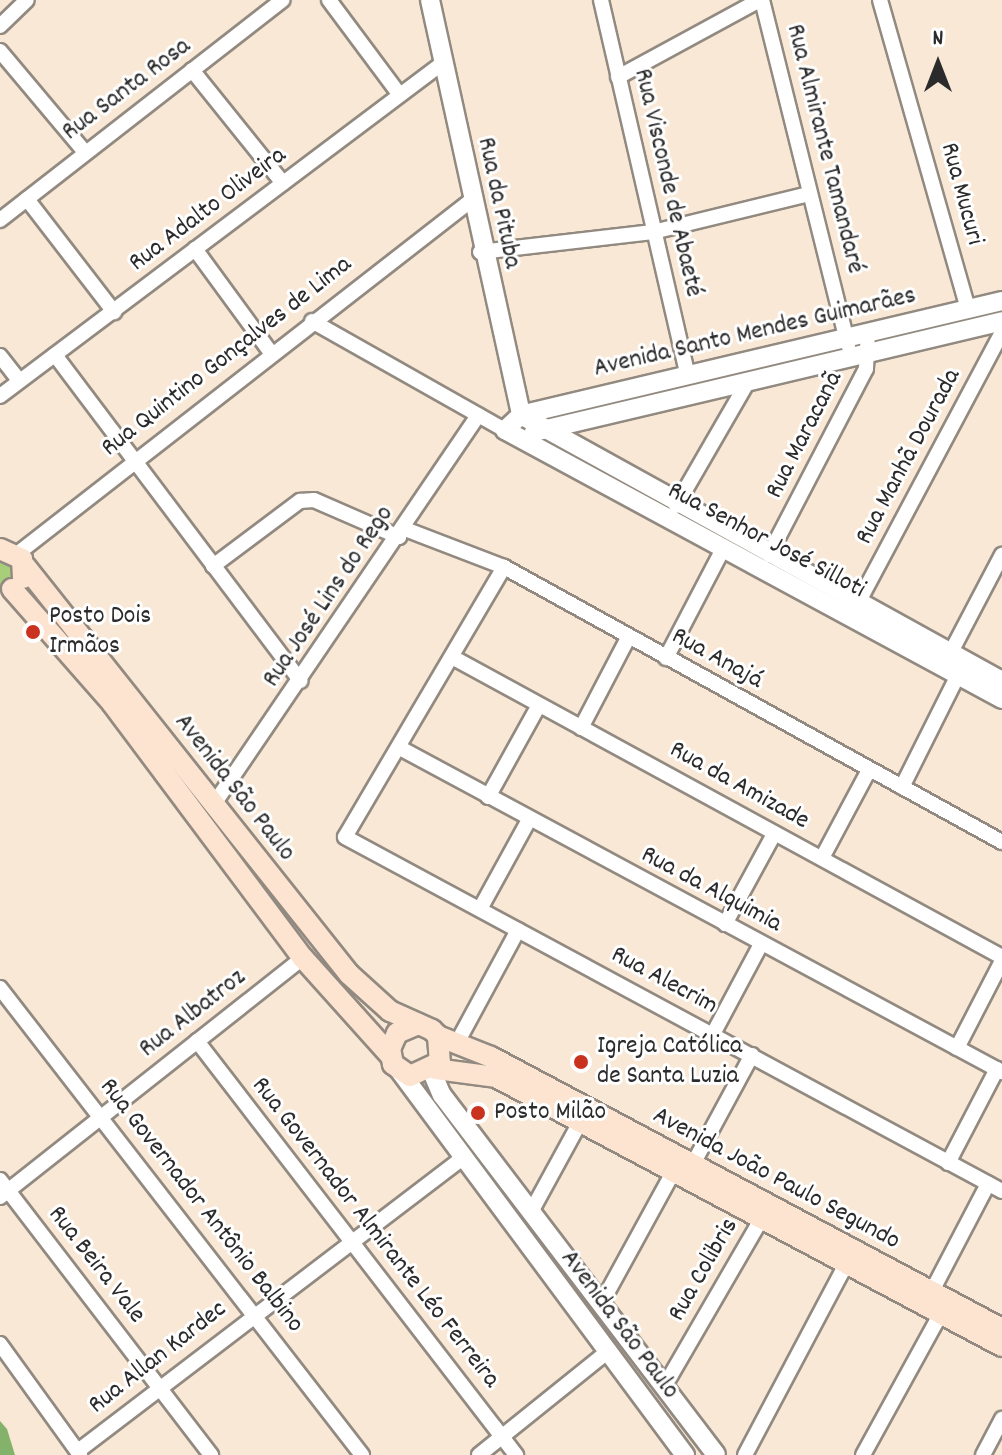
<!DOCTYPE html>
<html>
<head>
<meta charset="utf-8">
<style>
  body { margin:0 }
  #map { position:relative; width:1002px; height:1455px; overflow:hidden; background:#f8e8d5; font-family:Dekko,sans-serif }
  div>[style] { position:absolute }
  .green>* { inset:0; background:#a7cf7a }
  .forest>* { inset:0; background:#85b26a }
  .roads { filter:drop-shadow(2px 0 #928a80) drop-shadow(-2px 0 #928a80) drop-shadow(0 2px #928a80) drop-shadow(0 -2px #928a80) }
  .minor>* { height:14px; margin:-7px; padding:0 7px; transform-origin:7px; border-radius:7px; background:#fff }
  .tertiary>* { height:18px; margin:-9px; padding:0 9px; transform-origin:9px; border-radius:9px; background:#fff }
  .secondary>* { height:20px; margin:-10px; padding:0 10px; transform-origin:10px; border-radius:10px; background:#fde4d1 }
  .dots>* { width:22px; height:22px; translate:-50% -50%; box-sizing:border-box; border:4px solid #fff; border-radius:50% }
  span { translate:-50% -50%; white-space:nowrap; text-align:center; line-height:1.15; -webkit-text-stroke:6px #fff; paint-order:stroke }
  .street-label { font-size:26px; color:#2b2b2b }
  .poi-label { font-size:26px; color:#2b2b2b }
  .left { translate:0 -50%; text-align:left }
  .north { position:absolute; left:898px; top:24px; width:80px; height:80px; -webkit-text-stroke:6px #fff; paint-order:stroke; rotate:0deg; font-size:22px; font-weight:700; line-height:32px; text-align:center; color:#2b2b2b }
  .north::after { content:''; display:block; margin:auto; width:28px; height:36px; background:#2b2b2b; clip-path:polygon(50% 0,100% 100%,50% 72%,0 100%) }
</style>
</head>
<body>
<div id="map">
  <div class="green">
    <i style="clip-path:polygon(0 552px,22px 566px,11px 587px,0 587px)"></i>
  </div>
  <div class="forest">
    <i style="clip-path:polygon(0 1421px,7px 1429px,15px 1455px,0 1455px)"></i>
  </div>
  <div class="roads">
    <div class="minor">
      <i style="left:329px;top:0;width:117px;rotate:53.3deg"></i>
      <i style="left:601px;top:0;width:386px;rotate:77deg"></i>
      <i style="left:762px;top:0;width:356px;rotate:76deg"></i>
      <i style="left:880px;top:0;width:321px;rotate:74.1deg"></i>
      <i style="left:0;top:26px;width:37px;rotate:-44deg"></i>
      <i style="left:0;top:51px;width:131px;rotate:50deg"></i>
      <i style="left:192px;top:70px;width:145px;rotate:51.2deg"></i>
      <i style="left:618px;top:77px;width:162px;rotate:-28.5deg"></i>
      <i style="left:27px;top:199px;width:143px;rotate:52.4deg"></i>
      <i style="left:0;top:220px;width:358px;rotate:-37.9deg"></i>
      <i style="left:195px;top:249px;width:129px;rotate:53.8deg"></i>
      <i style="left:480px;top:252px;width:174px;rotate:-6.6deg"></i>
      <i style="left:653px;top:232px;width:161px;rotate:-13.7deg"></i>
      <i style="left:312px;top:321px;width:222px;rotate:29.5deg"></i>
      <i style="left:55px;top:355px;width:408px;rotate:53deg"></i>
      <i style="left:0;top:356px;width:31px;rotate:52deg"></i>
      <i style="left:0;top:396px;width:556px;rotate:-36.95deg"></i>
      <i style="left:676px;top:506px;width:142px;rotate:-60deg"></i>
      <i style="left:405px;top:529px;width:106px;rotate:21deg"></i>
      <i style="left:504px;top:567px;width:569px;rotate:28.91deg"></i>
      <i style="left:17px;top:554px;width:573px;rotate:-37.91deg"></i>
      <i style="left:769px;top:555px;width:210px;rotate:-62.5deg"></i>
      <i style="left:866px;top:369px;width:35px;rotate:-87deg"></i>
      <i style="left:213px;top:566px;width:109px;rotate:-36.8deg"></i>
      <i style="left:300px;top:501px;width:14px;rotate:-4deg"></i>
      <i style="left:314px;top:500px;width:93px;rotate:23.5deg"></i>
      <i style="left:504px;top:567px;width:313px;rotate:120.5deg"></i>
      <i style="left:345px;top:837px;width:746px;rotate:28.32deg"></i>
      <i style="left:858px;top:603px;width:307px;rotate:-62deg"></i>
      <i style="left:951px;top:652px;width:110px;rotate:-62.3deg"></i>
      <i style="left:452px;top:657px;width:626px;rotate:28.61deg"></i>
      <i style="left:666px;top:658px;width:125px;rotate:-62.4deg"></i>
      <i style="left:581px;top:728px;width:102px;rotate:-62.4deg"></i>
      <i style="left:400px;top:748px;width:684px;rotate:28.29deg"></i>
      <i style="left:902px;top:787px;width:125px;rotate:-63.4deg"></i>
      <i style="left:488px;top:797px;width:105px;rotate:-61deg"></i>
      <i style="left:214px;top:804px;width:470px;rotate:-55.8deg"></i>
      <i style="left:822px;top:858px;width:100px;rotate:-61.9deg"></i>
      <i style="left:480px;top:909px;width:102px;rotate:-61.2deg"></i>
      <i style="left:725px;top:924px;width:102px;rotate:-61.4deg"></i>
      <i style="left:0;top:988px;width:591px;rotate:52.22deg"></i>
      <i style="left:713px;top:1034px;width:102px;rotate:-61.9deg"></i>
      <i style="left:197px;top:1041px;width:523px;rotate:52.38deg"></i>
      <i style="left:458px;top:1041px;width:126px;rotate:-61.6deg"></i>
      <i style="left:957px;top:1048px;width:98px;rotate:-62.7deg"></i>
      <i style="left:948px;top:1163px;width:106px;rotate:-62.5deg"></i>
      <i style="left:693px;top:1164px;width:124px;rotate:-61.6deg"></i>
      <i style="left:0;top:1180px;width:347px;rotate:52.5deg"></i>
      <i style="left:0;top:1197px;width:386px;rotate:-38.3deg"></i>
      <i style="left:531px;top:1212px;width:102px;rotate:-61.4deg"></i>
      <i style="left:932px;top:1291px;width:121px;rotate:-62.4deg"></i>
      <i style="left:601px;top:1304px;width:158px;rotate:-61.3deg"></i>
      <i style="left:0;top:1344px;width:137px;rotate:54.2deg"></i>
      <i style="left:664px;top:1387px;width:195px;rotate:-59.9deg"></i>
      <i style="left:78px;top:1451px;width:480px;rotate:-37.3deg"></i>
      <i style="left:479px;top:1455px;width:164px;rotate:-38.8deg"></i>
      <i style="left:745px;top:1455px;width:216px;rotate:-62.1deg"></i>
      <i style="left:863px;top:1455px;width:162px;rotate:-61.2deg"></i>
      <i style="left:983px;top:1455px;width:41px;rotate:-62.2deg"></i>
    </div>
    <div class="tertiary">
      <i style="left:430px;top:0;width:425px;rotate:77.6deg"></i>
      <i style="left:521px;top:415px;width:550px;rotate:28.94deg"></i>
      <i style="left:1002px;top:301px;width:494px;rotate:166.7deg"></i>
      <i style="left:521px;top:415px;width:22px;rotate:137deg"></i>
      <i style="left:505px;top:430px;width:565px;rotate:28.42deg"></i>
      <i style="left:534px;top:432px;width:481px;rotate:-13.3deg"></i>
      <i style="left:399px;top:1070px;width:480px;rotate:53.4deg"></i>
      <i style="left:432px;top:1072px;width:25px;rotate:67deg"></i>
      <i style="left:442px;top:1095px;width:452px;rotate:52.7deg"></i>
    </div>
    <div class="secondary">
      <i style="left:0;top:549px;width:24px;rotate:24deg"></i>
      <i style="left:22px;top:559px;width:19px;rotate:87deg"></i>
      <i style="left:25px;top:566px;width:521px;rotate:51.55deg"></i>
      <i style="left:349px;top:974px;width:55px;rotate:42.1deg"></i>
      <i style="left:390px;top:1011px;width:46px;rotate:24.3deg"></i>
      <i style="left:432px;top:1030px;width:8px;rotate:45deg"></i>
      <i style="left:438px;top:1036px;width:26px;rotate:86deg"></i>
      <i style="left:440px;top:1062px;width:33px;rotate:155deg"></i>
      <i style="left:410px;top:1076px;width:21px;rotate:-145deg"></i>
      <i style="left:393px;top:1064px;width:15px;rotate:-101deg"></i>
      <i style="left:390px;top:1049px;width:17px;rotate:-66deg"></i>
      <i style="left:397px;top:1033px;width:23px;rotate:-23deg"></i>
      <i style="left:12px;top:589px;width:152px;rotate:48.7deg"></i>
      <i style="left:112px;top:703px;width:319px;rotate:53.2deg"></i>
      <i style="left:303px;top:958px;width:130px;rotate:48.1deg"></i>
      <i style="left:438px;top:1036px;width:57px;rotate:21.6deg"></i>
      <i style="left:491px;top:1057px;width:579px;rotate:28.03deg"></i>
      <i style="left:435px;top:1069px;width:62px;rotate:7.5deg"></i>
      <i style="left:496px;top:1077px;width:573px;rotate:28deg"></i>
    </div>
  </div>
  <div class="dots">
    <i style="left:33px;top:632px;background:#c8321e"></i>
    <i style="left:581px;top:1062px;background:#c8321e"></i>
    <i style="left:478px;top:1113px;background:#c8321e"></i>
  </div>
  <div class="street-label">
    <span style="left:127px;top:90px;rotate:-37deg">Rua Santa Rosa</span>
    <span style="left:824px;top:149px;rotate:76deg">Rua Almirante Tamandaré</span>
    <span style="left:667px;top:183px;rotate:77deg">Rua Visconde de Abaeté</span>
    <span style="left:961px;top:194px;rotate:75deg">Rua Mucuri</span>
    <span style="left:498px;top:203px;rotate:78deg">Rua da Pituba</span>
    <span style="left:208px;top:210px;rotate:-37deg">Rua Adalto Oliveira</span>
    <span style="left:755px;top:333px;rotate:-13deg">Avenida Santo Mendes Guimarães</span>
    <span style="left:227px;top:357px;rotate:-38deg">Rua Quintino Gonçalves de Lima</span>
    <span style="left:805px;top:435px;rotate:-63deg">Rua Maracanã</span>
    <span style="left:909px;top:457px;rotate:-62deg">Rua Manhã Dourada</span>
    <span style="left:766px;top:541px;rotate:28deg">Rua Senhor José Silloti</span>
    <span style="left:329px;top:597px;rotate:-56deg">Rua José Lins do Rego</span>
    <span style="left:717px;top:659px;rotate:29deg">Rua Anajá</span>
    <span style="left:739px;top:786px;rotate:29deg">Rua da Amizade</span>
    <span style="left:234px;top:788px;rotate:52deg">Avenida São Paulo</span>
    <span style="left:711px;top:890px;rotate:28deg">Rua da Alquimia</span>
    <span style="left:664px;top:981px;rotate:28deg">Rua Alecrim</span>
    <span style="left:193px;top:1014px;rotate:-38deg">Rua Albatroz</span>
    <span style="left:776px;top:1179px;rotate:28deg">Avenida João Paulo Segundo</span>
    <span style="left:201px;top:1206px;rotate:52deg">Rua Governador Antônio Balbino</span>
    <span style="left:375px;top:1233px;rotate:52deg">Rua Governador Almirante Léo Ferreira</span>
    <span style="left:96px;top:1265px;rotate:52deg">Rua Beira Vale</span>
    <span style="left:704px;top:1270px;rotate:-60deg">Rua Colibris</span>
    <span style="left:619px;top:1325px;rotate:53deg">Avenida São Paulo</span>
    <span style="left:158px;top:1358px;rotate:-38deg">Rua Allan Kardec</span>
  </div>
  <div class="poi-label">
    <span class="left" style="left:49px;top:632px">Posto Dois<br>Irmãos</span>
    <span class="left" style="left:597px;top:1062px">Igreja Católica<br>de Santa Luzia</span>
    <span class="left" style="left:494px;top:1113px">Posto Milão</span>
  </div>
  <div class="north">N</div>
</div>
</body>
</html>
